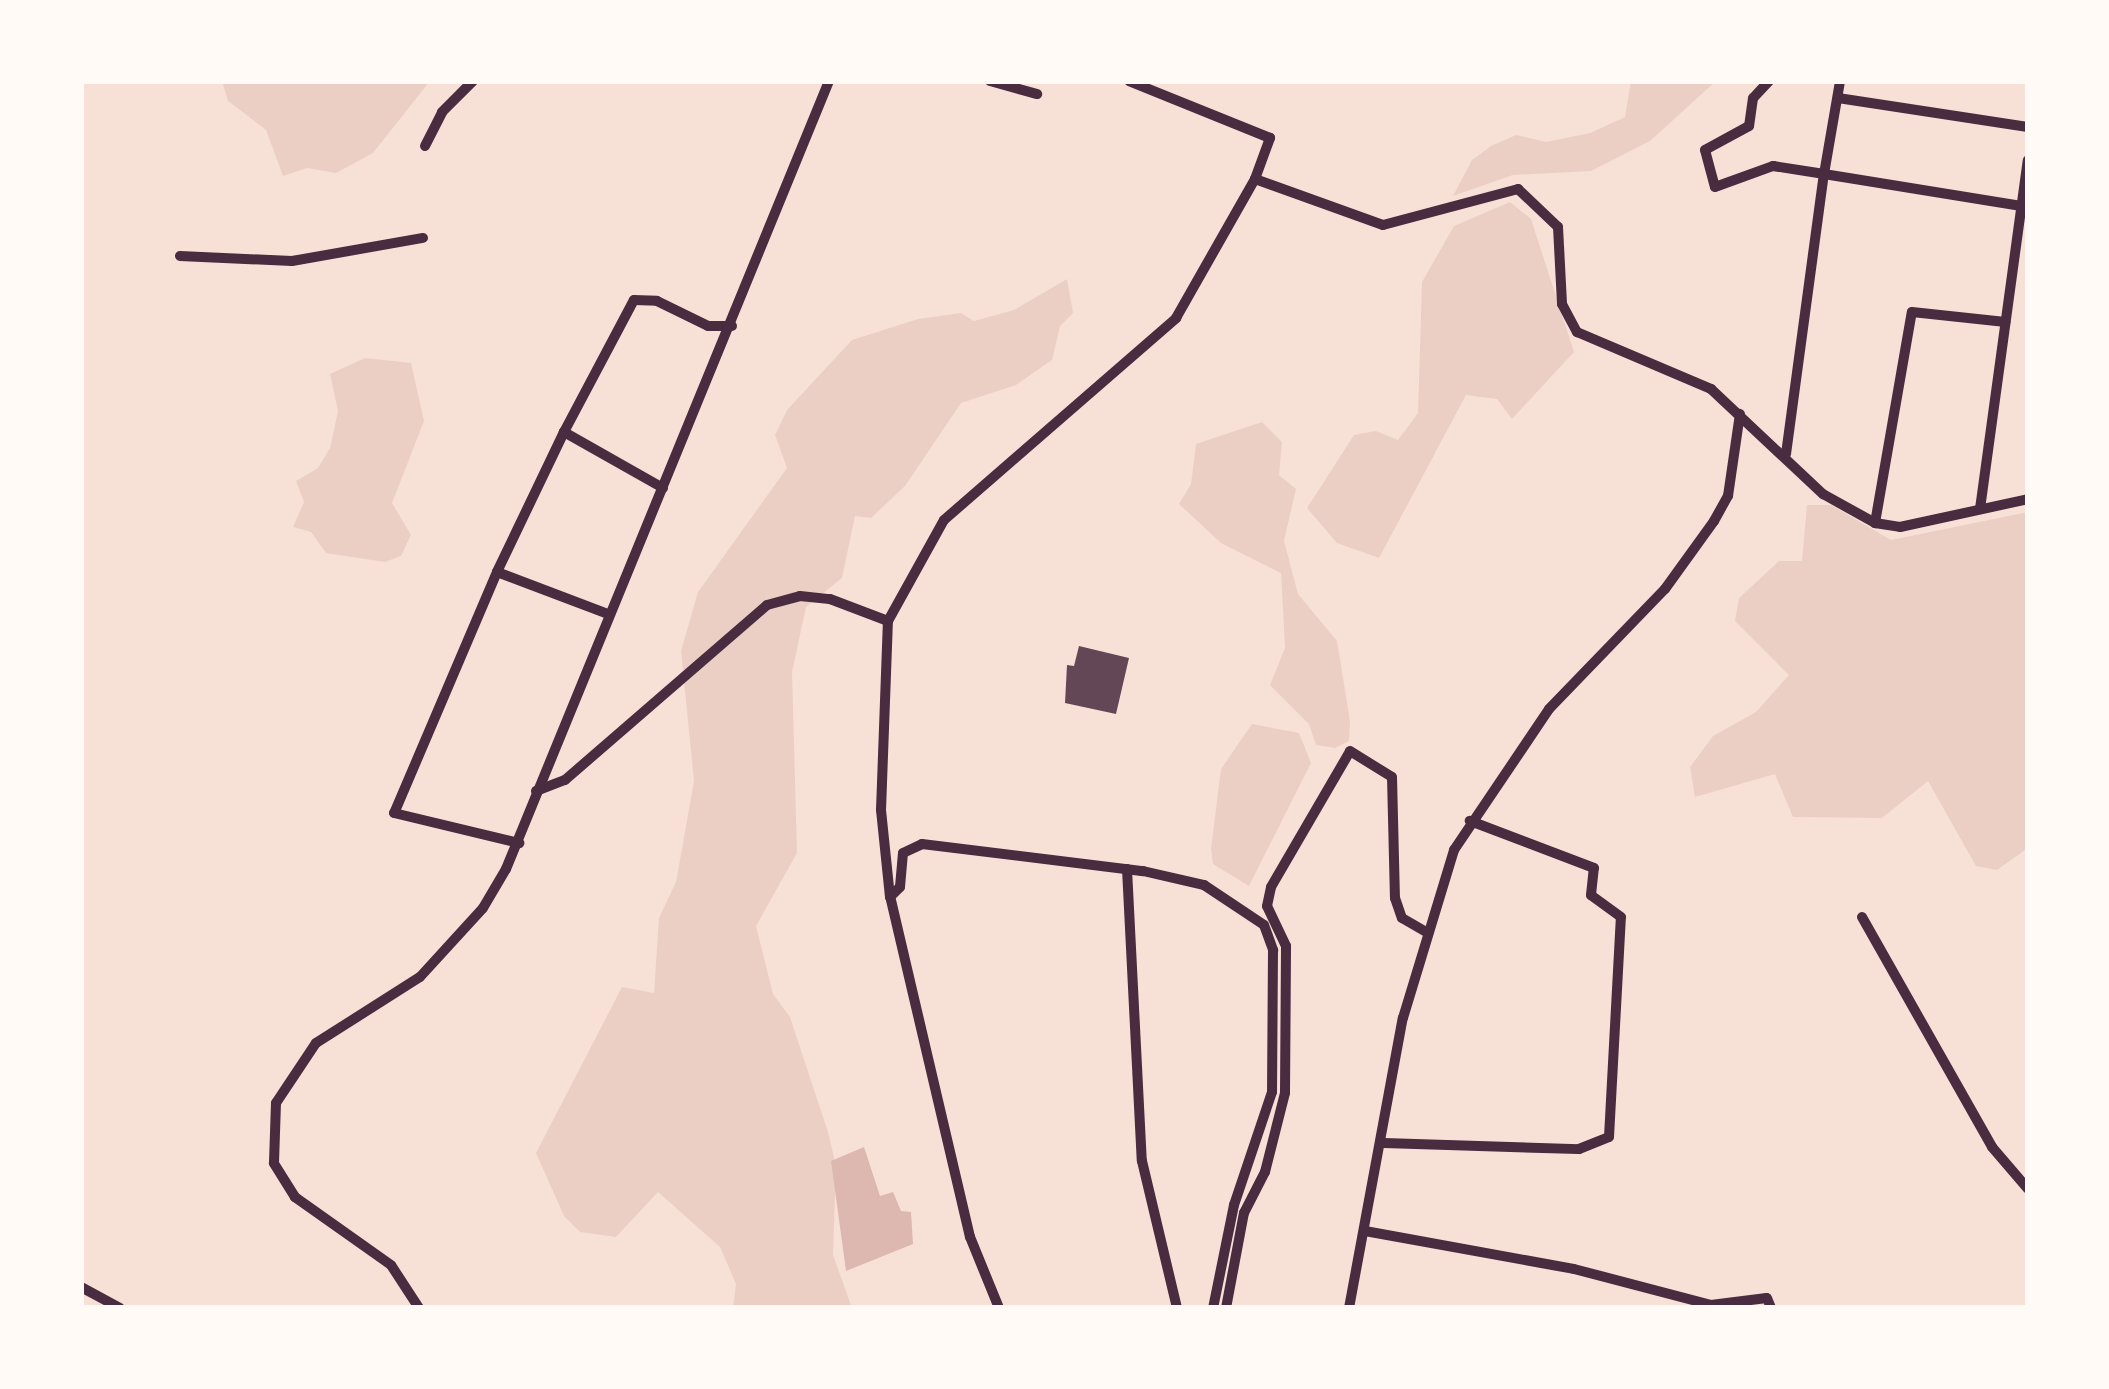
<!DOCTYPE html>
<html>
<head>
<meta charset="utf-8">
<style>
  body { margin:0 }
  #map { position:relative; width:2109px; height:1389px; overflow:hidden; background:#f7e1d7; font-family:"Varela Round",sans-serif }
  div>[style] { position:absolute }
  .green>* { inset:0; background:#ebcfc5 }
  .water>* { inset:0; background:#dcb8b0 }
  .building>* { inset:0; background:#644757 }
  .minor>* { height:10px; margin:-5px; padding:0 5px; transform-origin:5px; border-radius:5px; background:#4a2c40 }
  span { translate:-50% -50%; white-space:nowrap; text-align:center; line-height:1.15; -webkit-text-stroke:12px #fffaf5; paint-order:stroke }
  .frame { position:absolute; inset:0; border:84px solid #fffaf5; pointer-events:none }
</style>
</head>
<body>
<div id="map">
  <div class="green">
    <i style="clip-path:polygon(222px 81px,430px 81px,373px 153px,336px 173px,307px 168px,283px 176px,266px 130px,228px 101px)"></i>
    <i style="clip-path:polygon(1631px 81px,1716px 81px,1650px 141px,1591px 171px,1513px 175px,1453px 196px,1472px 160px,1491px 146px,1516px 135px,1546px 142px,1590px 133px,1625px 117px)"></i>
    <i style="clip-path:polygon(1510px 202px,1531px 219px,1574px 352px,1512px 419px,1497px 399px,1466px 395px,1379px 558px,1337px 543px,1307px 508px,1354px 435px,1376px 431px,1398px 440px,1418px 413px,1422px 282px,1454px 226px)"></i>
    <i style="clip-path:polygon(1067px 279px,1073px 313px,1060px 326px,1052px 360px,1016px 385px,961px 403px,905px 486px,871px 518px,855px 516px,842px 578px,806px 607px,792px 672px,797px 853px,756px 926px,773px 994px,790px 1017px,828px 1132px,836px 1166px,833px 1255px,852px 1308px,733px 1308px,736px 1284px,720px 1247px,658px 1192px,616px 1237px,580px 1232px,564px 1216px,536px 1153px,622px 987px,654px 993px,659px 918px,676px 882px,694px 781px,681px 651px,698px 592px,787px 468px,775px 435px,787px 410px,852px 340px,918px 319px,961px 313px,974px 321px,1014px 310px)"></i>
    <i style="clip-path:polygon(365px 358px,411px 363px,424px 421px,392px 503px,411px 535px,401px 556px,385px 562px,326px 553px,311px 532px,293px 527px,304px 502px,296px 481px,318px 468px,330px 448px,338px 411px,330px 374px)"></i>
    <i style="clip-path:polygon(1262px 422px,1282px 442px,1279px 475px,1296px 489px,1284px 541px,1298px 594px,1337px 641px,1350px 721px,1349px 741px,1335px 748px,1316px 745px,1309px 724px,1270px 685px,1285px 648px,1281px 573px,1221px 543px,1179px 504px,1191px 484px,1196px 444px)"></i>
    <i style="clip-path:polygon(1807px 505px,1831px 505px,1891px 540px,2028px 512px,2028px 848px,1997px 870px,1976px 866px,1928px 781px,1882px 818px,1793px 817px,1775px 774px,1695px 797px,1690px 767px,1713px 736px,1756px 712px,1789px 675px,1735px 621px,1739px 598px,1779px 561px,1802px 561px)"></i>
    <i style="clip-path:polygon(1252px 724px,1299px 733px,1311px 763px,1249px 886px,1213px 864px,1211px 849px,1221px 769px)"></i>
  </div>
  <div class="water">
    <i style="clip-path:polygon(864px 1147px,880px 1196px,893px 1192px,901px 1211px,911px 1212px,913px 1244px,846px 1271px,831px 1161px)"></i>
  </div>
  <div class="building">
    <i style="clip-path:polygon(1079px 646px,1129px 658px,1116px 714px,1065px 703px,1067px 665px,1074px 666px)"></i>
  </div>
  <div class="minor">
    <i style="left:990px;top:81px;width:49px;rotate:15.5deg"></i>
    <i style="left:1769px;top:81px;width:23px;rotate:133deg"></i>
    <i style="left:1753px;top:98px;width:28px;rotate:98deg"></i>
    <i style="left:1749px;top:126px;width:50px;rotate:151.4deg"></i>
    <i style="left:1705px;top:150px;width:38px;rotate:75deg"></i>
    <i style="left:1715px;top:187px;width:62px;rotate:-19.9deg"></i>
    <i style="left:1773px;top:166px;width:52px;rotate:8.9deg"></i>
    <i style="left:1824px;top:174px;width:94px;rotate:-80.2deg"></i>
    <i style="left:1838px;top:98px;width:192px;rotate:8.7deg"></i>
    <i style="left:425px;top:146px;width:38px;rotate:-63deg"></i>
    <i style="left:442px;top:112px;width:44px;rotate:-45deg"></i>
    <i style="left:1255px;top:179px;width:136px;rotate:19.8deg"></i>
    <i style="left:1383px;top:225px;width:140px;rotate:-14.9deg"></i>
    <i style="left:1518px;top:189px;width:55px;rotate:43.5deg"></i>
    <i style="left:1558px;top:227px;width:77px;rotate:87deg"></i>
    <i style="left:1562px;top:304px;width:32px;rotate:62deg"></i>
    <i style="left:1577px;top:332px;width:146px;rotate:23deg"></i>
    <i style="left:1711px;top:389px;width:154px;rotate:43.2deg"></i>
    <i style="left:1823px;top:494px;width:60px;rotate:29.1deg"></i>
    <i style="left:1875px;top:523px;width:25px;rotate:9deg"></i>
    <i style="left:1900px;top:527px;width:131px;rotate:-12.3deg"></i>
    <i style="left:180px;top:256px;width:112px;rotate:2.6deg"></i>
    <i style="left:292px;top:261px;width:133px;rotate:-10deg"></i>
    <i style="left:564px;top:432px;width:155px;rotate:115.6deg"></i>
    <i style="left:497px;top:572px;width:119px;rotate:20.7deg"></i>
    <i style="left:1786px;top:454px;width:283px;rotate:-82.3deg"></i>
    <i style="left:1824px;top:174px;width:200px;rotate:9.2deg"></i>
    <i style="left:663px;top:488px;width:114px;rotate:-150.5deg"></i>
    <i style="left:564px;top:432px;width:149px;rotate:-62.1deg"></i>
    <i style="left:634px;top:300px;width:23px;rotate:2deg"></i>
    <i style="left:657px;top:301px;width:57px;rotate:26.1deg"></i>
    <i style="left:708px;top:326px;width:24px"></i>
    <i style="left:1980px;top:509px;width:352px;rotate:-82.2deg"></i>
    <i style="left:1875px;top:523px;width:214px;rotate:-80.1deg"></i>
    <i style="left:1912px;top:312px;width:94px;rotate:6.1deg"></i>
    <i style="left:497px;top:572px;width:262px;rotate:113.1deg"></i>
    <i style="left:394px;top:813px;width:129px;rotate:13.5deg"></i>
    <i style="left:536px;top:791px;width:31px;rotate:-21deg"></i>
    <i style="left:565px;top:780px;width:267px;rotate:-40.9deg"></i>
    <i style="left:767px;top:605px;width:34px;rotate:-15deg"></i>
    <i style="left:800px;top:596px;width:30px;rotate:6deg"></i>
    <i style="left:830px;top:599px;width:62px;rotate:20.8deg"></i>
    <i style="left:1127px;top:869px;width:292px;rotate:87.1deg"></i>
    <i style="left:1142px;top:1161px;width:151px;rotate:76.6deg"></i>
    <i style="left:890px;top:897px;width:14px;rotate:-45deg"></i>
    <i style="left:900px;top:887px;width:34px;rotate:-85deg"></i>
    <i style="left:903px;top:853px;width:21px;rotate:-25deg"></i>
    <i style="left:922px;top:844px;width:223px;rotate:7deg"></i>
    <i style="left:1143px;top:871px;width:63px;rotate:12.9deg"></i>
    <i style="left:1204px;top:885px;width:72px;rotate:33.7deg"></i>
    <i style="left:1264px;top:925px;width:27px;rotate:70deg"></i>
    <i style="left:1273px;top:950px;width:142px;rotate:90.4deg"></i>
    <i style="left:1272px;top:1092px;width:119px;rotate:108.6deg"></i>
    <i style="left:1234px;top:1205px;width:105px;rotate:101.5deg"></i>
    <i style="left:1862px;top:917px;width:264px;rotate:60.5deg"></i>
    <i style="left:1992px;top:1147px;width:55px;rotate:49.4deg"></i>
    <i style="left:1384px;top:1143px;width:195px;rotate:1.8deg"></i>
    <i style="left:1579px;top:1149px;width:32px;rotate:-22deg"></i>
    <i style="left:1609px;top:1137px;width:220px;rotate:-86.9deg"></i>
    <i style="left:1621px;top:917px;width:37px;rotate:-144deg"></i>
    <i style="left:1591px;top:895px;width:27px;rotate:-84deg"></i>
    <i style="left:1594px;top:868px;width:133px;rotate:-159.2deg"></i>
    <i style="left:1365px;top:1231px;width:212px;rotate:10.3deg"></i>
    <i style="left:1574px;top:1269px;width:142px;rotate:14.7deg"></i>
    <i style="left:1711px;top:1305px;width:56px;rotate:-7.1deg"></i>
    <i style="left:1767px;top:1298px;width:11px;rotate:68deg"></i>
    <i style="left:81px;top:1287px;width:44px;rotate:28.3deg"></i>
    <i style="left:419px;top:1308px;width:51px;rotate:-123.1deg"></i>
    <i style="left:391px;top:1265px;width:118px;rotate:-144.7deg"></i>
    <i style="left:295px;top:1197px;width:40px;rotate:-122deg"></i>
    <i style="left:274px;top:1163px;width:60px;rotate:-88.1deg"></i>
    <i style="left:276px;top:1103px;width:72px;rotate:-56.3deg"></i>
    <i style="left:316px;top:1043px;width:123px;rotate:-32.4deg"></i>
    <i style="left:420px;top:977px;width:93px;rotate:-47.6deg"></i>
    <i style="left:483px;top:908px;width:45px;rotate:-59.5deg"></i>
    <i style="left:506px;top:869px;width:852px;rotate:-67.71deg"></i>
    <i style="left:999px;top:1308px;width:77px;rotate:-112.2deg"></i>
    <i style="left:970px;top:1237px;width:349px;rotate:-103.2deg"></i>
    <i style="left:890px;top:897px;width:87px;rotate:-95.9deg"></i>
    <i style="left:881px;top:810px;width:189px;rotate:-87.9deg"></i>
    <i style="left:888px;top:621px;width:115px;rotate:-61deg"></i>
    <i style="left:944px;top:520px;width:308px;rotate:-41deg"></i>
    <i style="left:1176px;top:318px;width:160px;rotate:-60.4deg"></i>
    <i style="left:1255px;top:179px;width:44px;rotate:-69.9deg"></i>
    <i style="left:1270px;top:138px;width:152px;rotate:-158deg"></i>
    <i style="left:1226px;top:1308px;width:97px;rotate:-79.3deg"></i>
    <i style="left:1244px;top:1213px;width:46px;rotate:-62.9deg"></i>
    <i style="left:1265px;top:1172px;width:81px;rotate:-75.8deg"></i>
    <i style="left:1285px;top:1093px;width:147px;rotate:-89.6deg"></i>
    <i style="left:1286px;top:946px;width:44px;rotate:-115.4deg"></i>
    <i style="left:1267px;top:906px;width:19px;rotate:-78deg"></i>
    <i style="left:1271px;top:887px;width:157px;rotate:-59.8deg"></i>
    <i style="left:1350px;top:751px;width:49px;rotate:31.8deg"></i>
    <i style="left:1392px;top:777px;width:121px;rotate:88.6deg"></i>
    <i style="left:1395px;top:898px;width:21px;rotate:71deg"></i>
    <i style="left:1402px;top:918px;width:28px;rotate:30deg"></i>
    <i style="left:1349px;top:1308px;width:295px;rotate:-79.5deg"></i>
    <i style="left:1403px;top:1018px;width:176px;rotate:-73.1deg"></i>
    <i style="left:1454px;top:850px;width:170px;rotate:-56deg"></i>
    <i style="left:1549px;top:709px;width:167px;rotate:-46deg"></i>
    <i style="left:1665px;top:589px;width:84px;rotate:-54.2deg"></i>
    <i style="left:1714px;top:521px;width:29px;rotate:-61deg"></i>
    <i style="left:1728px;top:496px;width:83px;rotate:-81.7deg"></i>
  </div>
  <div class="frame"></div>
</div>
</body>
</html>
